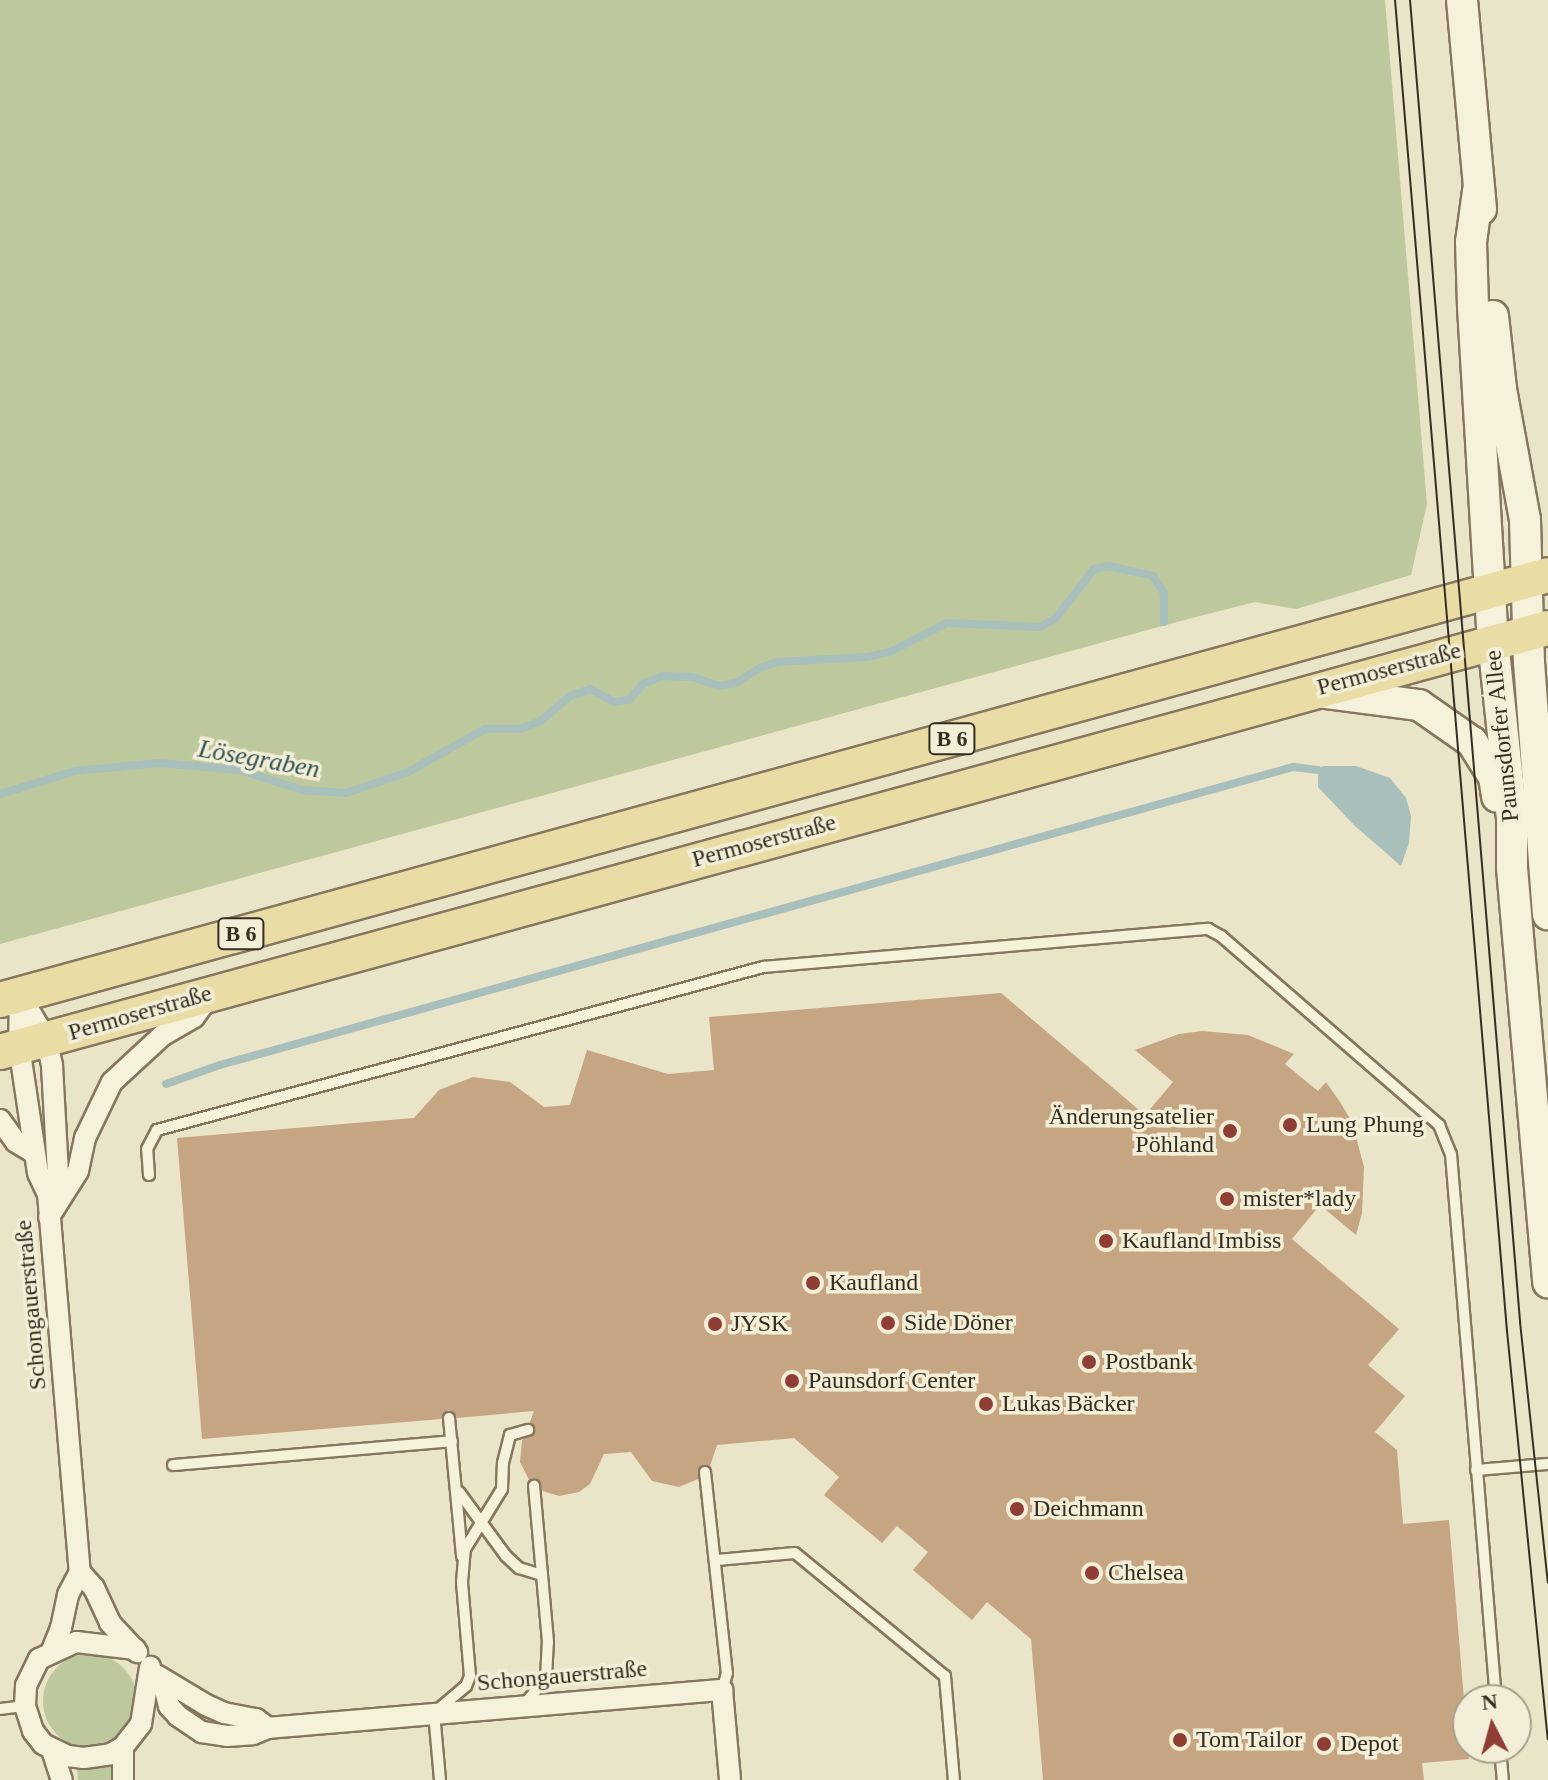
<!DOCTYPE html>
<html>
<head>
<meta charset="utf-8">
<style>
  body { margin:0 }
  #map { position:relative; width:1548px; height:1780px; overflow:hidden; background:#eae4c8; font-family:Georgia,serif }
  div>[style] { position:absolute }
  .green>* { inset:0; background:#bdc89d }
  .round { border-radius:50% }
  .water>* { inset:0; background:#a8bfbb }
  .stream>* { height:8px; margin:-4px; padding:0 4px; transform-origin:4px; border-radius:4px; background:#a8bfbb }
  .building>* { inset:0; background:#c5a582 }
  .roads { filter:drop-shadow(2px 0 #85775f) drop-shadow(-2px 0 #85775f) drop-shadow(0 2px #85775f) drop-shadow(0 -2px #85775f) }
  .lane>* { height:10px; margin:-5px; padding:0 5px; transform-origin:5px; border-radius:5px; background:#f6f1db }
  .street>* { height:20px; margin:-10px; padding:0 10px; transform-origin:10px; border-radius:10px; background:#f6f1db }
  .secondary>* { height:30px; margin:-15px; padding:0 15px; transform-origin:15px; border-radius:15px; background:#f6f1db }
  .primary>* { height:34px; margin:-17px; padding:0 17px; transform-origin:17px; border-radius:17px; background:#e9dca4 }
  .tram>* { height:2px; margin:-1px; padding:0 1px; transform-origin:1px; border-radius:1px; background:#362e21 }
  .dots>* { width:22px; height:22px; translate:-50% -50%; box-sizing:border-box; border:4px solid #f2eed7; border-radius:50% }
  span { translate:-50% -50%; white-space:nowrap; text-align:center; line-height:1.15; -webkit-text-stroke:7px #f2eed7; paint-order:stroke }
  .shield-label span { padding:2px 6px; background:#f2eed7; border:2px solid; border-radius:6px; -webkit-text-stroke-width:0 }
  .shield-label { font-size:22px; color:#362e21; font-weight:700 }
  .street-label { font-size:24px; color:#362e21 }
  .poi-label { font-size:24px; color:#362e21 }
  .right { translate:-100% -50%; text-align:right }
  .left { translate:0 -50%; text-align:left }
  .water-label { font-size:26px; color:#325355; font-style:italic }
  .north { position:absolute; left:1452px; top:1684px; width:80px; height:80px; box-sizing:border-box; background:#f2eed7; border:2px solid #a7a18e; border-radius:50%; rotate:354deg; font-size:22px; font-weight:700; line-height:32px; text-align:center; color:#362e21 }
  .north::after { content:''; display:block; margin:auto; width:28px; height:36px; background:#8e3e34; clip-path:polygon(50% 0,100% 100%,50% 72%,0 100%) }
</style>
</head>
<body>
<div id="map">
  <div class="green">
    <i style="clip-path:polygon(0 0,1385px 0,1427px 504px,1411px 575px,1296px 609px,1255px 602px,1188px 619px,0 944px)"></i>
    <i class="round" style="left:43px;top:1654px;width:94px;height:94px"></i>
    <i style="clip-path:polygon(113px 1763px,116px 1780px,78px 1780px,77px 1765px)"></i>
  </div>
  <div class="water">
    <i style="clip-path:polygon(1323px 766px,1356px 766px,1390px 778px,1406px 798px,1411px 816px,1409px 843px,1401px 866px,1354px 825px,1318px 787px,1318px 770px)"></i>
  </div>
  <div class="stream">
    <i style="left:0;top:794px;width:78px;rotate:-17deg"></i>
    <i style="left:75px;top:771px;width:84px;rotate:-5.4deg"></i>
    <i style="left:159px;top:763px;width:81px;rotate:4.9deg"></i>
    <i style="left:240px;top:770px;width:65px;rotate:17.9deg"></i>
    <i style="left:302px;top:790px;width:44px;rotate:3.9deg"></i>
    <i style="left:346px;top:793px;width:65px;rotate:-18.7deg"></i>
    <i style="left:408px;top:772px;width:88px;rotate:-29.2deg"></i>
    <i style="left:485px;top:729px;width:35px"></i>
    <i style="left:520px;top:729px;width:22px;rotate:-21deg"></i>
    <i style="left:541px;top:721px;width:38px;rotate:-41deg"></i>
    <i style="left:570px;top:696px;width:21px;rotate:-19deg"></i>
    <i style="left:590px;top:689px;width:27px;rotate:28deg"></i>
    <i style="left:614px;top:702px;width:15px;rotate:-8deg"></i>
    <i style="left:629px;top:700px;width:21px;rotate:-49deg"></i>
    <i style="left:643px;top:684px;width:21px;rotate:-23deg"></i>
    <i style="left:662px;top:676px;width:30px;rotate:2deg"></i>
    <i style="left:692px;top:677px;width:28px;rotate:18deg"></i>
    <i style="left:719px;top:686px;width:17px;rotate:-10deg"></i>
    <i style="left:736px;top:683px;width:28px;rotate:-32deg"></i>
    <i style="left:760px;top:668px;width:18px;rotate:-19deg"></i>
    <i style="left:777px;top:662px;width:90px;rotate:-3.2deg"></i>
    <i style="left:867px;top:657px;width:26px;rotate:-13deg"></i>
    <i style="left:892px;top:651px;width:62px;rotate:-27deg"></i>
    <i style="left:947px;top:623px;width:93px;rotate:2.5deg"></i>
    <i style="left:1040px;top:627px;width:17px;rotate:-28deg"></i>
    <i style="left:1055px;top:619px;width:63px;rotate:-52deg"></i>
    <i style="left:1094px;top:569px;width:15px;rotate:-11deg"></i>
    <i style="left:1109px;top:566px;width:45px;rotate:12.8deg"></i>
    <i style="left:1153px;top:576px;width:20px;rotate:57deg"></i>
    <i style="left:1164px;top:593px;width:29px;rotate:90deg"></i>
    <i style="left:166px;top:1084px;width:57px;rotate:-19.4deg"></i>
    <i style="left:220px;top:1065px;width:1114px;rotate:-15.52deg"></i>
    <i style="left:1293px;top:767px;width:25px;rotate:7deg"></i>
  </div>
  <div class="building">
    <i style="clip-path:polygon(1001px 993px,1145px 1115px,1173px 1082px,1135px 1050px,1179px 1034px,1202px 1031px,1248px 1035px,1294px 1054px,1285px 1064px,1318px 1091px,1326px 1082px,1340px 1102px,1352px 1122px,1364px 1167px,1362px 1213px,1356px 1235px,1320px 1205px,1292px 1239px,1399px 1329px,1368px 1365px,1405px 1396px,1375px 1432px,1397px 1450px,1403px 1524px,1449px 1520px,1469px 1759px,1422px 1763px,1424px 1780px,1043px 1780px,1031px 1639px,987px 1602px,972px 1620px,913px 1570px,928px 1552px,897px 1526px,882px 1543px,824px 1495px,839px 1477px,794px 1438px,717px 1445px,710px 1466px,701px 1465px,698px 1479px,679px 1487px,652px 1481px,631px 1452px,604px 1454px,590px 1484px,579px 1492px,559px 1496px,543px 1491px,538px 1479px,529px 1480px,520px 1462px,522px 1440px,535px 1433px,530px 1422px,534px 1411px,457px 1418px,449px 1410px,441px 1419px,202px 1439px,177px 1138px,414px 1118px,439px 1090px,473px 1077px,510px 1082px,544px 1107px,570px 1105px,587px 1050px,668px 1074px,714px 1070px,709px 1017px)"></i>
  </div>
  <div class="roads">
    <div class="lane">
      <i style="left:149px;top:1175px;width:26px;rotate:-94deg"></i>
      <i style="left:147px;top:1149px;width:21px;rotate:-62deg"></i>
      <i style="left:157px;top:1130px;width:628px;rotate:-15.05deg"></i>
      <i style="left:763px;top:967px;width:447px;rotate:-4.9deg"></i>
      <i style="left:1208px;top:929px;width:15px;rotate:28deg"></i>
      <i style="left:1221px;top:936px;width:289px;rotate:40.9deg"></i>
      <i style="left:1439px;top:1125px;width:31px;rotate:68deg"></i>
      <i style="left:1451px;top:1154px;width:548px;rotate:85.29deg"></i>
      <i style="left:449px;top:1418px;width:139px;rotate:84.6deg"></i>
      <i style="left:173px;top:1465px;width:280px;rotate:-4.9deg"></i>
      <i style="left:1476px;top:1470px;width:72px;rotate:-4.8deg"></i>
      <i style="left:705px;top:1472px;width:202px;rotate:83.8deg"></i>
      <i style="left:727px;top:1673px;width:18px;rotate:106deg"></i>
      <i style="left:459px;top:1492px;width:79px;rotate:53.7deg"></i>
      <i style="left:506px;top:1556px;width:18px;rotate:43deg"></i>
      <i style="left:519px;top:1568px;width:24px;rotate:17deg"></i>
      <i style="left:717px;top:1560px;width:78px;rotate:-5.1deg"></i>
      <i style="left:795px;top:1553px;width:194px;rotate:39.4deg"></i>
      <i style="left:945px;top:1676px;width:104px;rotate:85.1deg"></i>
      <i style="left:525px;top:1704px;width:33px;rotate:-51deg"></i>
      <i style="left:546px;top:1678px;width:36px;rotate:-87deg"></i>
      <i style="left:548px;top:1642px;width:157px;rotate:-95.1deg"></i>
      <i style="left:0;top:1709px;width:25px;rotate:-7deg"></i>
      <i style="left:1500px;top:1748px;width:32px;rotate:85deg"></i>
      <i style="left:440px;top:1780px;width:67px;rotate:-95.1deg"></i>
      <i style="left:434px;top:1713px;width:42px;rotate:-40.2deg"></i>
      <i style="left:466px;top:1686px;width:11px;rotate:-68deg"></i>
      <i style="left:470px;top:1676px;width:94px;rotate:-94.9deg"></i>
      <i style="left:462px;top:1582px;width:33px;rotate:-85deg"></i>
      <i style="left:465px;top:1549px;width:70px;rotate:-58.3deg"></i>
      <i style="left:502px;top:1489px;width:26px;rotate:-88deg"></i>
      <i style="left:503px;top:1463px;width:29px;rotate:-76deg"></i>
      <i style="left:510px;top:1435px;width:19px;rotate:-16deg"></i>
    </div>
    <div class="street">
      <i style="left:20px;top:995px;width:51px;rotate:59.4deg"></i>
      <i style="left:46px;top:1039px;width:28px;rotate:77deg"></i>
      <i style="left:52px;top:1066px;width:106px;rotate:86.8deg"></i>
      <i style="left:58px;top:1172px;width:24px;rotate:114deg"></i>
      <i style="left:48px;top:1194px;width:379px;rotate:85.2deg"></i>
      <i style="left:80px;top:1572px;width:26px;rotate:118deg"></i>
      <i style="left:68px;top:1595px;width:34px;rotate:102deg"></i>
      <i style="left:61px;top:1628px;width:24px;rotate:112deg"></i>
      <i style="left:20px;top:995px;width:51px;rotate:91.1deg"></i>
      <i style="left:19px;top:1046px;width:128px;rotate:81.5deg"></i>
      <i style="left:38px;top:1173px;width:23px;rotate:65deg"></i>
      <i style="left:0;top:1120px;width:27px;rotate:54deg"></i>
      <i style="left:16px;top:1142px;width:21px;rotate:31deg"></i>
      <i style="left:49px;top:1217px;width:54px;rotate:-57.8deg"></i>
      <i style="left:78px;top:1171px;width:34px;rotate:-78deg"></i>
      <i style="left:85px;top:1138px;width:62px;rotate:-64.3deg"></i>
      <i style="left:112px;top:1082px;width:69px;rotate:-42.7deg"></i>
      <i style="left:163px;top:1035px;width:36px;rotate:-30deg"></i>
      <i style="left:194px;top:1017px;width:29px;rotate:-54deg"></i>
      <i style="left:80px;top:1572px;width:21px;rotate:49deg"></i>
      <i style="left:94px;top:1588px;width:38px;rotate:65deg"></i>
      <i style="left:110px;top:1623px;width:40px;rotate:47deg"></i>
      <i style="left:135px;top:1649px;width:59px;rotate:-173.2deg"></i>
      <i style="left:76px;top:1642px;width:41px;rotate:155.3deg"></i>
      <i style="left:39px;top:1659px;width:30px;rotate:116deg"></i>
      <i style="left:26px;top:1686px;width:20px;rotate:93deg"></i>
      <i style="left:25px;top:1706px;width:26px;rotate:72deg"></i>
      <i style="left:33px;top:1731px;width:16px;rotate:52deg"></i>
      <i style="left:43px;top:1744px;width:28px;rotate:26deg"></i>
      <i style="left:68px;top:1756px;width:16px;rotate:7deg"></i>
      <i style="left:84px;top:1758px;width:27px;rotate:-8deg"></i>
      <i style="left:111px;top:1754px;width:14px;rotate:-30deg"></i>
      <i style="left:123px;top:1747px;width:29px;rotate:-52deg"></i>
      <i style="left:141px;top:1724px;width:58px;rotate:-81deg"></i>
      <i style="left:158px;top:1676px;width:56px;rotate:31.1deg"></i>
      <i style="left:206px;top:1705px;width:20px;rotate:24deg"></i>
      <i style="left:224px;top:1713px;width:33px;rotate:11deg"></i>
      <i style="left:256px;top:1719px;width:15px;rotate:37deg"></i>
      <i style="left:163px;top:1682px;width:25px;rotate:76deg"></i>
      <i style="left:169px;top:1706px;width:13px;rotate:48deg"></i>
      <i style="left:178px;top:1716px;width:29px;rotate:34deg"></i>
      <i style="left:202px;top:1732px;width:25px;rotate:9deg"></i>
      <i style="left:227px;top:1736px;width:26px;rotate:-4deg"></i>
      <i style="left:253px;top:1734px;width:16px;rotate:-22deg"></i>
      <i style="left:268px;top:1728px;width:456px;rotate:-4.8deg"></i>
      <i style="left:722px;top:1690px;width:90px;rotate:84.9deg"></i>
      <i style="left:123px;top:1747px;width:33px;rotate:90deg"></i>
      <i style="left:52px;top:1750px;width:32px;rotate:72deg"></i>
    </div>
    <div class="secondary">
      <i style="left:1462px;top:0;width:210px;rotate:84.8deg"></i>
      <i style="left:1478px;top:191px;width:51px;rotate:97.8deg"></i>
      <i style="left:1471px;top:242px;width:65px;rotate:88.2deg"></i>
      <i style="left:1473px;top:307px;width:335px;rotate:86.6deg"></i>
      <i style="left:1493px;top:641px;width:178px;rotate:83.9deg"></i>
      <i style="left:1512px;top:818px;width:50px;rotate:90deg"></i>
      <i style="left:1512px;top:868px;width:416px;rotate:85deg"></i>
      <i style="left:1493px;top:316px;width:73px;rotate:83.7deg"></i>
      <i style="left:1501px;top:389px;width:133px;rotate:79.6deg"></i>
      <i style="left:1525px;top:520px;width:142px;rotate:88.4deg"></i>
      <i style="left:1529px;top:662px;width:253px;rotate:85.7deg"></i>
      <i style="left:1319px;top:692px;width:101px;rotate:7.4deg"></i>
      <i style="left:1419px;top:705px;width:65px;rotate:34.9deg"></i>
      <i style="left:1472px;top:742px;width:41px;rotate:57.8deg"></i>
      <i style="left:1494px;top:777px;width:20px;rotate:81deg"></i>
    </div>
    <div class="primary">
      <i style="left:0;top:1000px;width:1605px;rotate:-15.35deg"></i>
      <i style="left:0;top:1052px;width:1605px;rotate:-15.32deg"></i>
    </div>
  </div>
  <div class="tram">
    <i style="left:1395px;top:0;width:1336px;rotate:85.19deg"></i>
    <i style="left:1507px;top:1331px;width:410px;rotate:84.3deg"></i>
    <i style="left:1410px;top:0;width:1327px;rotate:85.24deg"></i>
    <i style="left:1520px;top:1322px;width:262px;rotate:83.9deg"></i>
  </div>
  <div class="dots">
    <i style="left:1290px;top:1125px;background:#8e3e34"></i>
    <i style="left:1230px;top:1131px;background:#8e3e34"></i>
    <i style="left:1227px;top:1199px;background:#8e3e34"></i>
    <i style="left:1106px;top:1241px;background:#8e3e34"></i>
    <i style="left:813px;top:1283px;background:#8e3e34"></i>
    <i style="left:888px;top:1323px;background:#8e3e34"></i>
    <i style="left:715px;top:1324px;background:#8e3e34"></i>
    <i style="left:1089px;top:1362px;background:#8e3e34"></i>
    <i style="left:792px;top:1381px;background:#8e3e34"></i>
    <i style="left:986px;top:1404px;background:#8e3e34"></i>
    <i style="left:1017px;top:1509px;background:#8e3e34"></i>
    <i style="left:1092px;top:1573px;background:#8e3e34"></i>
    <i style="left:1180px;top:1740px;background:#8e3e34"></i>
    <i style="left:1324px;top:1744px;background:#8e3e34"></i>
  </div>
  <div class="shield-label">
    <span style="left:952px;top:739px">B 6</span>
    <span style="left:241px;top:934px">B 6</span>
  </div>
  <div class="street-label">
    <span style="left:1389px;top:669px;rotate:-15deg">Permoserstraße</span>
    <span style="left:1502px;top:736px;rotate:-96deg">Paunsdorfer Allee</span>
    <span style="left:764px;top:841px;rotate:-15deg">Permoserstraße</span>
    <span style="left:140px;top:1013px;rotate:-16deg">Permoserstraße</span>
    <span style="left:31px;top:1305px;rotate:-95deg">Schongauerstraße</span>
    <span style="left:562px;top:1676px;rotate:-5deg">Schongauerstraße</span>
  </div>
  <div class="poi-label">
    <span class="right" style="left:1214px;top:1131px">Änderungsatelier<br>Pöhland</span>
    <span class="left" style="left:1306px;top:1125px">Lung Phung</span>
    <span class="left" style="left:1243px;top:1199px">mister*lady</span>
    <span class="left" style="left:1122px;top:1241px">Kaufland Imbiss</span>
    <span class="left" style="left:829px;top:1283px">Kaufland</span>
    <span class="left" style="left:904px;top:1323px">Side Döner</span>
    <span class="left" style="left:731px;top:1324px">JYSK</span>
    <span class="left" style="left:1105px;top:1362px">Postbank</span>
    <span class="left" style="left:808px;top:1381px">Paunsdorf Center</span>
    <span class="left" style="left:1002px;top:1404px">Lukas Bäcker</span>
    <span class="left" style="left:1033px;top:1509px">Deichmann</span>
    <span class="left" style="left:1108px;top:1573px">Chelsea</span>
    <span class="left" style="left:1196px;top:1740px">Tom Tailor</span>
    <span class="left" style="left:1340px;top:1744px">Depot</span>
  </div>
  <div class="water-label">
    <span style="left:259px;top:759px;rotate:10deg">Lösegraben</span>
  </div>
  <div class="north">N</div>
</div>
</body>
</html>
